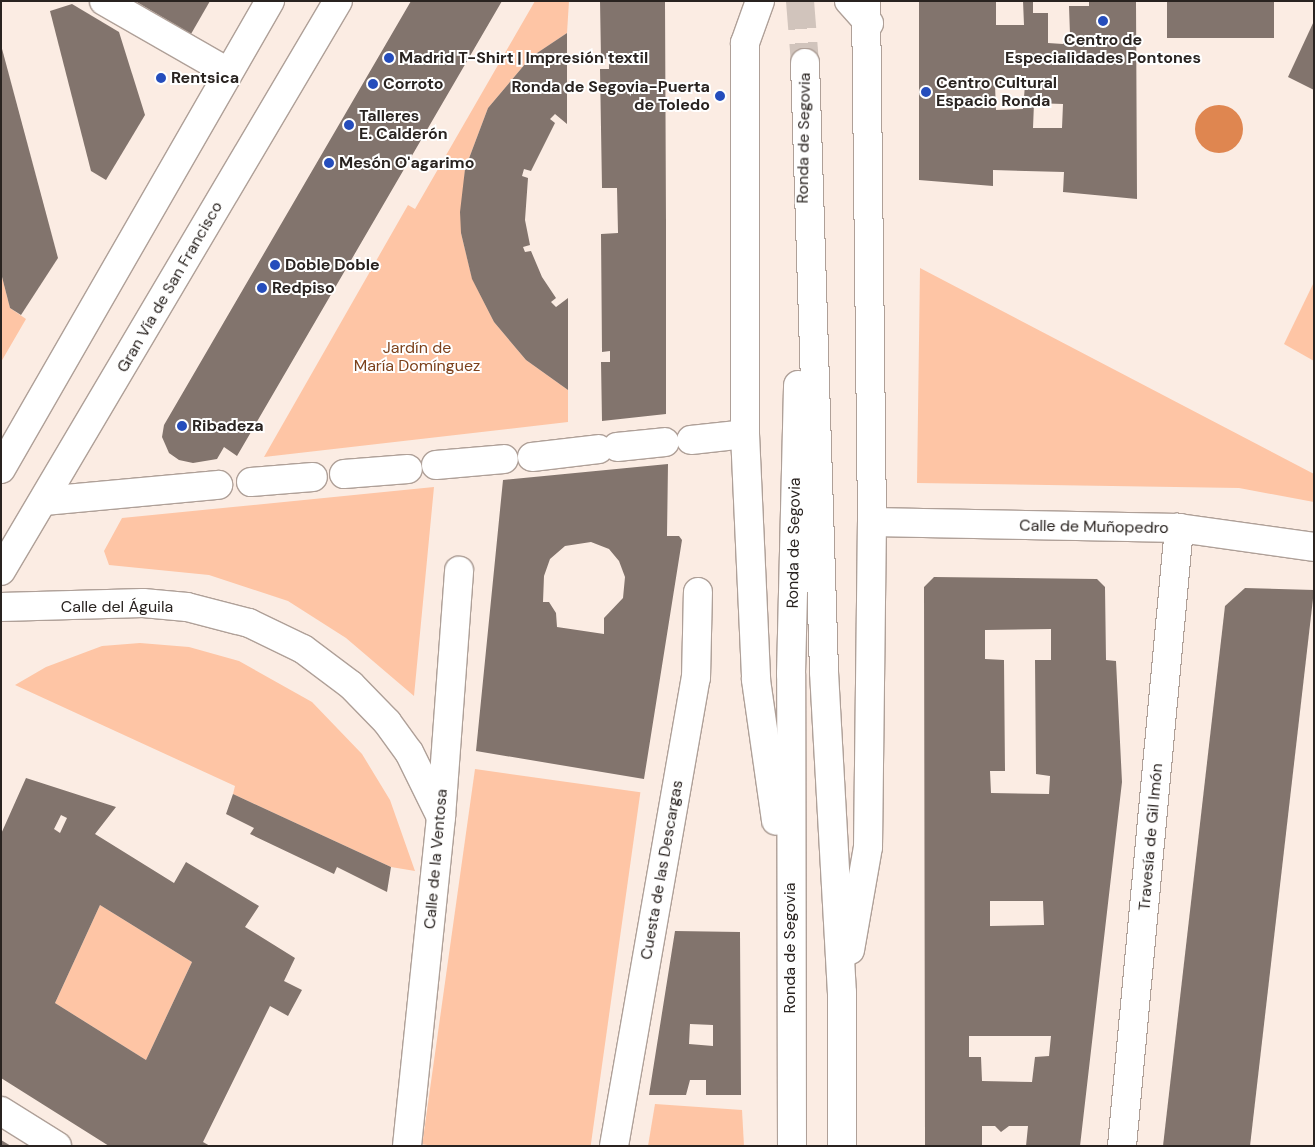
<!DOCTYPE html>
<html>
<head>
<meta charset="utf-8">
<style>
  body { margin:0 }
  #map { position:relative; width:1315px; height:1147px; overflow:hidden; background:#fbece3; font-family:"DM Sans",sans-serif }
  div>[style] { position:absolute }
  .green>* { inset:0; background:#fec5a5; transform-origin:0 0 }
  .water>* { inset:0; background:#df8650 }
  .round { border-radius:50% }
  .building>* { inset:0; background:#82746d; transform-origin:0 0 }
  .major-tunnel>* { height:28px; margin-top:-14px; transform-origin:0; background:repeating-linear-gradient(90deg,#d1c4bc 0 28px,transparent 0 42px) }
  .roads { filter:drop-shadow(1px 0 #afa098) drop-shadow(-1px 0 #afa098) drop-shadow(0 1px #afa098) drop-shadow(0 -1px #afa098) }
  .minor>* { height:28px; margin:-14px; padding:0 14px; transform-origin:14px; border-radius:14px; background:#fff }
  .major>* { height:28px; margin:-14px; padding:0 14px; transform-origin:14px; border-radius:14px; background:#fff }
  .dots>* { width:14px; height:14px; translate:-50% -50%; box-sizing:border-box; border:2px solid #fff; border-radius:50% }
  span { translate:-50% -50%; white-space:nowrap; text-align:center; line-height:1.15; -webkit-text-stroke:4px #fff; paint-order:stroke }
  .poi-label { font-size:16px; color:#292320; font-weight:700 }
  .left { translate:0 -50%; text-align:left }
  .right { translate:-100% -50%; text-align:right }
  .street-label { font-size:16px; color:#292320 }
  .park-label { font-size:16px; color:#7c411b }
  .frame { position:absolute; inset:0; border:2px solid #292320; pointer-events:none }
</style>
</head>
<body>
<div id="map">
  <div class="green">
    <i style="clip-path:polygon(535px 1px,569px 1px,567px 33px,531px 57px,488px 108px,465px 169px,461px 233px,472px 278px,494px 322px,526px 360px,568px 390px,568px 422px,264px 457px,408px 205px,415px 209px)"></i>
    <i style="clip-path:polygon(920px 268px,1314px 474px,1314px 502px,1239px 488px,917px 483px)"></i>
    <i style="clip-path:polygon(1px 273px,10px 308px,26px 319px,1px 362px)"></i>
    <i style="clip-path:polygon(1314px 282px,1314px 361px,1284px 344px)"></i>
    <i style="clip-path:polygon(434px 487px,414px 696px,346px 638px,288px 601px,209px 575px,109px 565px,104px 551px,122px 518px)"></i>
    <i style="clip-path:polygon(140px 643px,189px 647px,239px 661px,312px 702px,362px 754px,390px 800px,415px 871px,391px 867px,233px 794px,235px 786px,15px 685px,46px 667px,102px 646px)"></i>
    <i style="left:475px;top:769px;width:167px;height:379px;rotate:8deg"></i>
    <i style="clip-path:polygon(100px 905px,192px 962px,146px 1060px,55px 1003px)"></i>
    <i style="clip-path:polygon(655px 1104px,742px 1110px,744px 1146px,648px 1146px)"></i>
  </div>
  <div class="water">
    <i class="round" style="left:1195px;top:105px;width:48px;height:48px"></i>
  </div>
  <div class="building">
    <i style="clip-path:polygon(135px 1px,210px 1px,191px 34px)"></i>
    <i style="clip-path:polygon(411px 1px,502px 1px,237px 456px,224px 447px,217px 459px,193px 463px,179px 460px,169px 453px,162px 437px,164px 425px)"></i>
    <i style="clip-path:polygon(600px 1px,665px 1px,666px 225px,666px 414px,602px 421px,601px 362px,610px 362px,610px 351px,602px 352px,601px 234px,618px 233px,617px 188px,602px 188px,600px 69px,609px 69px,609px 59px,601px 59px)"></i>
    <i style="clip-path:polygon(evenodd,919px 1px,996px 1px,996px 25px,1024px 25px,1023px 1px,1033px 1px,1033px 13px,1048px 13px,1048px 43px,1063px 44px,1070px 35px,1069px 6px,1089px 6px,1089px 1px,1136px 1px,1137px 199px,1063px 192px,1064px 172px,993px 170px,993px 186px,919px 180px,919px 1px,995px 85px,1025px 85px,1023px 109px,996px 110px,995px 85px,919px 1px,1034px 103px,1063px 104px,1062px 128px,1033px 128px,1034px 103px)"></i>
    <i style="left:1167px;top:1px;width:107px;height:37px"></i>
    <i style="clip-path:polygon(72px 4px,119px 32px,145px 115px,106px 180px,91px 171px,50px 11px)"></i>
    <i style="clip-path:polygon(1314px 21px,1314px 90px,1288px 77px)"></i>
    <i style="clip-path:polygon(567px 33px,567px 124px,555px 114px,550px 119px,555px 123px,531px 171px,524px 169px,522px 176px,528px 178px,525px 220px,530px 245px,523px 247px,525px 252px,531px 251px,542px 277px,556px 298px,551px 302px,556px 307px,568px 298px,568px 390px,526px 360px,494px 322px,472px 279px,461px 233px,460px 212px,465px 169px,488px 108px,531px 57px)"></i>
    <i style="clip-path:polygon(1px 45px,58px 258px,21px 315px,10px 308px,1px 273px)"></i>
    <i style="clip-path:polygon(evenodd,668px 464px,667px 536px,679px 536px,682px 540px,644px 779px,476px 751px,503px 480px,668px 464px,591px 542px,609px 549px,619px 561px,625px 577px,623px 598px,604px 618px,604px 634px,557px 627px,556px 613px,549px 602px,543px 602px,544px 576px,550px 559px,565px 546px,591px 542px)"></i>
    <i style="clip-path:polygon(evenodd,934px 577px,1097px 579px,1105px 587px,1106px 660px,1116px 661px,1122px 782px,1080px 1146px,1026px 1146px,1028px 1126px,1009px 1126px,1001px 1132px,995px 1126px,982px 1126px,982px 1146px,925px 1146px,924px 587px,934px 577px,1051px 629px,1051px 660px,1035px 660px,1036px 774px,1050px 776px,1049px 794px,991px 793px,990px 771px,1005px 771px,1004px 660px,985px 659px,985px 630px,1051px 629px,934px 577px,990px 901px,1043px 901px,1044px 925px,990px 926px,990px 901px,934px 577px,969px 1036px,1051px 1036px,1049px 1056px,1035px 1057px,1032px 1082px,982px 1081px,981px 1057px,969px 1057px,969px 1036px)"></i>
    <i style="clip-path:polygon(1245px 588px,1314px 590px,1250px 1146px,1163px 1146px,1225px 606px)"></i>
    <i style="clip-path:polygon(evenodd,26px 778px,116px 807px,95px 834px,174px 883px,186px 862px,259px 906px,245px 927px,295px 958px,284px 981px,302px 990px,288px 1016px,270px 1006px,203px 1142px,210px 1146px,109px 1146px,1px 1078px,1px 834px,26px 778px,61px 815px,67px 818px,60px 833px,54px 829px,61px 815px,26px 778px,100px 905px,192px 962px,146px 1060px,55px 1003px,100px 905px)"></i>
    <i style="clip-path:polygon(233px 794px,391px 867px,387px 892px,337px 867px,334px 874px,250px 834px,254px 828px,226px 814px)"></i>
    <i style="clip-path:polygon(evenodd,675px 931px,740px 932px,741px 1095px,706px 1095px,706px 1080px,690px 1080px,686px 1095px,649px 1095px,675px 931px,690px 1024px,713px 1025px,713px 1046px,689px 1044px,690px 1024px)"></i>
    <i style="clip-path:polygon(1px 1140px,11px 1146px,1px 1146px)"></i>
  </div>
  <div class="major-tunnel">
    <i style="left:800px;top:1px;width:62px;rotate:85.4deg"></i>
  </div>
  <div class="roads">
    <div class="minor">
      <i style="left:104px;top:1px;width:143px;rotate:29.8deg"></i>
      <i style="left:849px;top:1px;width:30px;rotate:48deg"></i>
      <i style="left:691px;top:440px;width:54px;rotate:-6.3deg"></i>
      <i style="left:617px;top:447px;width:48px;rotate:-5.9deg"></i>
      <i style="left:532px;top:457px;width:67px;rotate:-6.8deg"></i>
      <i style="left:436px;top:465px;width:68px;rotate:-5deg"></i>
      <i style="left:344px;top:474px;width:64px;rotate:-4.5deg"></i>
      <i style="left:251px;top:482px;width:62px;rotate:-4.6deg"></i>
      <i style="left:44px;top:501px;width:175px;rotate:-5.3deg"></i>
      <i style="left:872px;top:522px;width:307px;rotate:1.1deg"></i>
      <i style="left:1179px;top:528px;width:136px;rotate:8deg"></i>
      <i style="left:1px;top:607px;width:142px;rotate:-1.6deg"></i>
      <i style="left:143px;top:603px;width:44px;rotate:5.2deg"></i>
      <i style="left:187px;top:607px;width:64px;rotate:14.5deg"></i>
      <i style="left:249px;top:623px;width:60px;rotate:25.7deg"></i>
      <i style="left:303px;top:649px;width:60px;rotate:36.9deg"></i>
      <i style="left:351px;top:685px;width:52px;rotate:45.8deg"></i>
      <i style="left:387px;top:722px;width:37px;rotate:54deg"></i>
      <i style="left:409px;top:752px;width:68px;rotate:63.8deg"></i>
      <i style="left:1px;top:1111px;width:66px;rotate:32deg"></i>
      <i style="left:407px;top:1146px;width:331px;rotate:-84.1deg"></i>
      <i style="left:441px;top:817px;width:247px;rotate:-85.8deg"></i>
      <i style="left:614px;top:1146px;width:475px;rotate:-80.1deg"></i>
      <i style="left:696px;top:678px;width:86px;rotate:-88.7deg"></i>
      <i style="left:1122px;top:1146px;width:621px;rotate:-84.73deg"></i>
    </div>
    <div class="major">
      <i style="left:760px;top:1px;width:45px;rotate:109.7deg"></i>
      <i style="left:745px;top:43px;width:391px;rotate:90deg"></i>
      <i style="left:745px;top:434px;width:246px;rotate:87.4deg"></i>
      <i style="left:756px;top:680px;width:142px;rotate:81.9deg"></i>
      <i style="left:805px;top:63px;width:609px;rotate:88.21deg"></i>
      <i style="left:824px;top:672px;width:322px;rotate:86.8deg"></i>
      <i style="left:842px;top:993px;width:153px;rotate:90deg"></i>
      <i style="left:1px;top:469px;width:540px;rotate:-60.11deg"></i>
      <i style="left:1px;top:571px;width:662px;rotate:-59.41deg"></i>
      <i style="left:850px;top:950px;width:105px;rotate:-80.1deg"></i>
      <i style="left:868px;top:847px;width:325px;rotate:-89.3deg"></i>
      <i style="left:872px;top:522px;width:521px;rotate:-90.66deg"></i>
      <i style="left:792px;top:1146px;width:472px;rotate:-90.1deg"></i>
      <i style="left:791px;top:674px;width:289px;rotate:-88.6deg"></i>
    </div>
  </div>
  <div class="dots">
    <i style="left:1103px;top:21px;background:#254dbc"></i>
    <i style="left:389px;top:58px;background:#254dbc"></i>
    <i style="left:161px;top:78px;background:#254dbc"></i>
    <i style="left:373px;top:84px;background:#254dbc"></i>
    <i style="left:926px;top:92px;background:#254dbc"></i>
    <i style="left:720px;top:96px;background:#254dbc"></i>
    <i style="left:349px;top:125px;background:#254dbc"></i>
    <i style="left:329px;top:163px;background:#254dbc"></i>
    <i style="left:275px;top:265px;background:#254dbc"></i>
    <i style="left:262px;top:288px;background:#254dbc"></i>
    <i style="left:182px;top:426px;background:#254dbc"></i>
  </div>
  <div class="poi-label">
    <span style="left:1103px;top:49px">Centro de<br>Especialidades Pontones</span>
    <span class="left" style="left:399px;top:58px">Madrid T-Shirt | Impresión textil</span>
    <span class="left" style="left:171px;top:78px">Rentsica</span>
    <span class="left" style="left:936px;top:92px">Centro Cultural<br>Espacio Ronda</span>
    <span class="left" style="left:383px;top:84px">Corroto</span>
    <span class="right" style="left:710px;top:96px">Ronda de Segovia-Puerta<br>de Toledo</span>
    <span class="left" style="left:359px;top:125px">Talleres<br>E. Calderón</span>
    <span class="left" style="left:339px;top:163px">Mesón O'agarimo</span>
    <span class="left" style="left:285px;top:265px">Doble Doble</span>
    <span class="left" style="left:272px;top:288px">Redpiso</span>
    <span class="left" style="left:192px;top:426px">Ribadeza</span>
  </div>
  <div class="street-label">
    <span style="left:804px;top:138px;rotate:-89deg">Ronda de Segovia</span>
    <span style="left:170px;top:287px;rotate:-60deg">Gran Vía de San Francisco</span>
    <span style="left:1094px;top:527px;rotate:1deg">Calle de Muñopedro</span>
    <span style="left:794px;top:543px;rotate:-89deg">Ronda de Segovia</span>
    <span style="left:117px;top:607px">Calle del Águila</span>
    <span style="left:1151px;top:837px;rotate:-85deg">Travesía de Gil Imón</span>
    <span style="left:436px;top:859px;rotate:-85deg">Calle de la Ventosa</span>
    <span style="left:662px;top:870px;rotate:-80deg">Cuesta de las Descargas</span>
    <span style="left:790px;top:948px;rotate:-90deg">Ronda de Segovia</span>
  </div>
  <div class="park-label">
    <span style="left:417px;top:357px">Jardín de<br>María Domínguez</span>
  </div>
  <div class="frame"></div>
</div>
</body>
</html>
